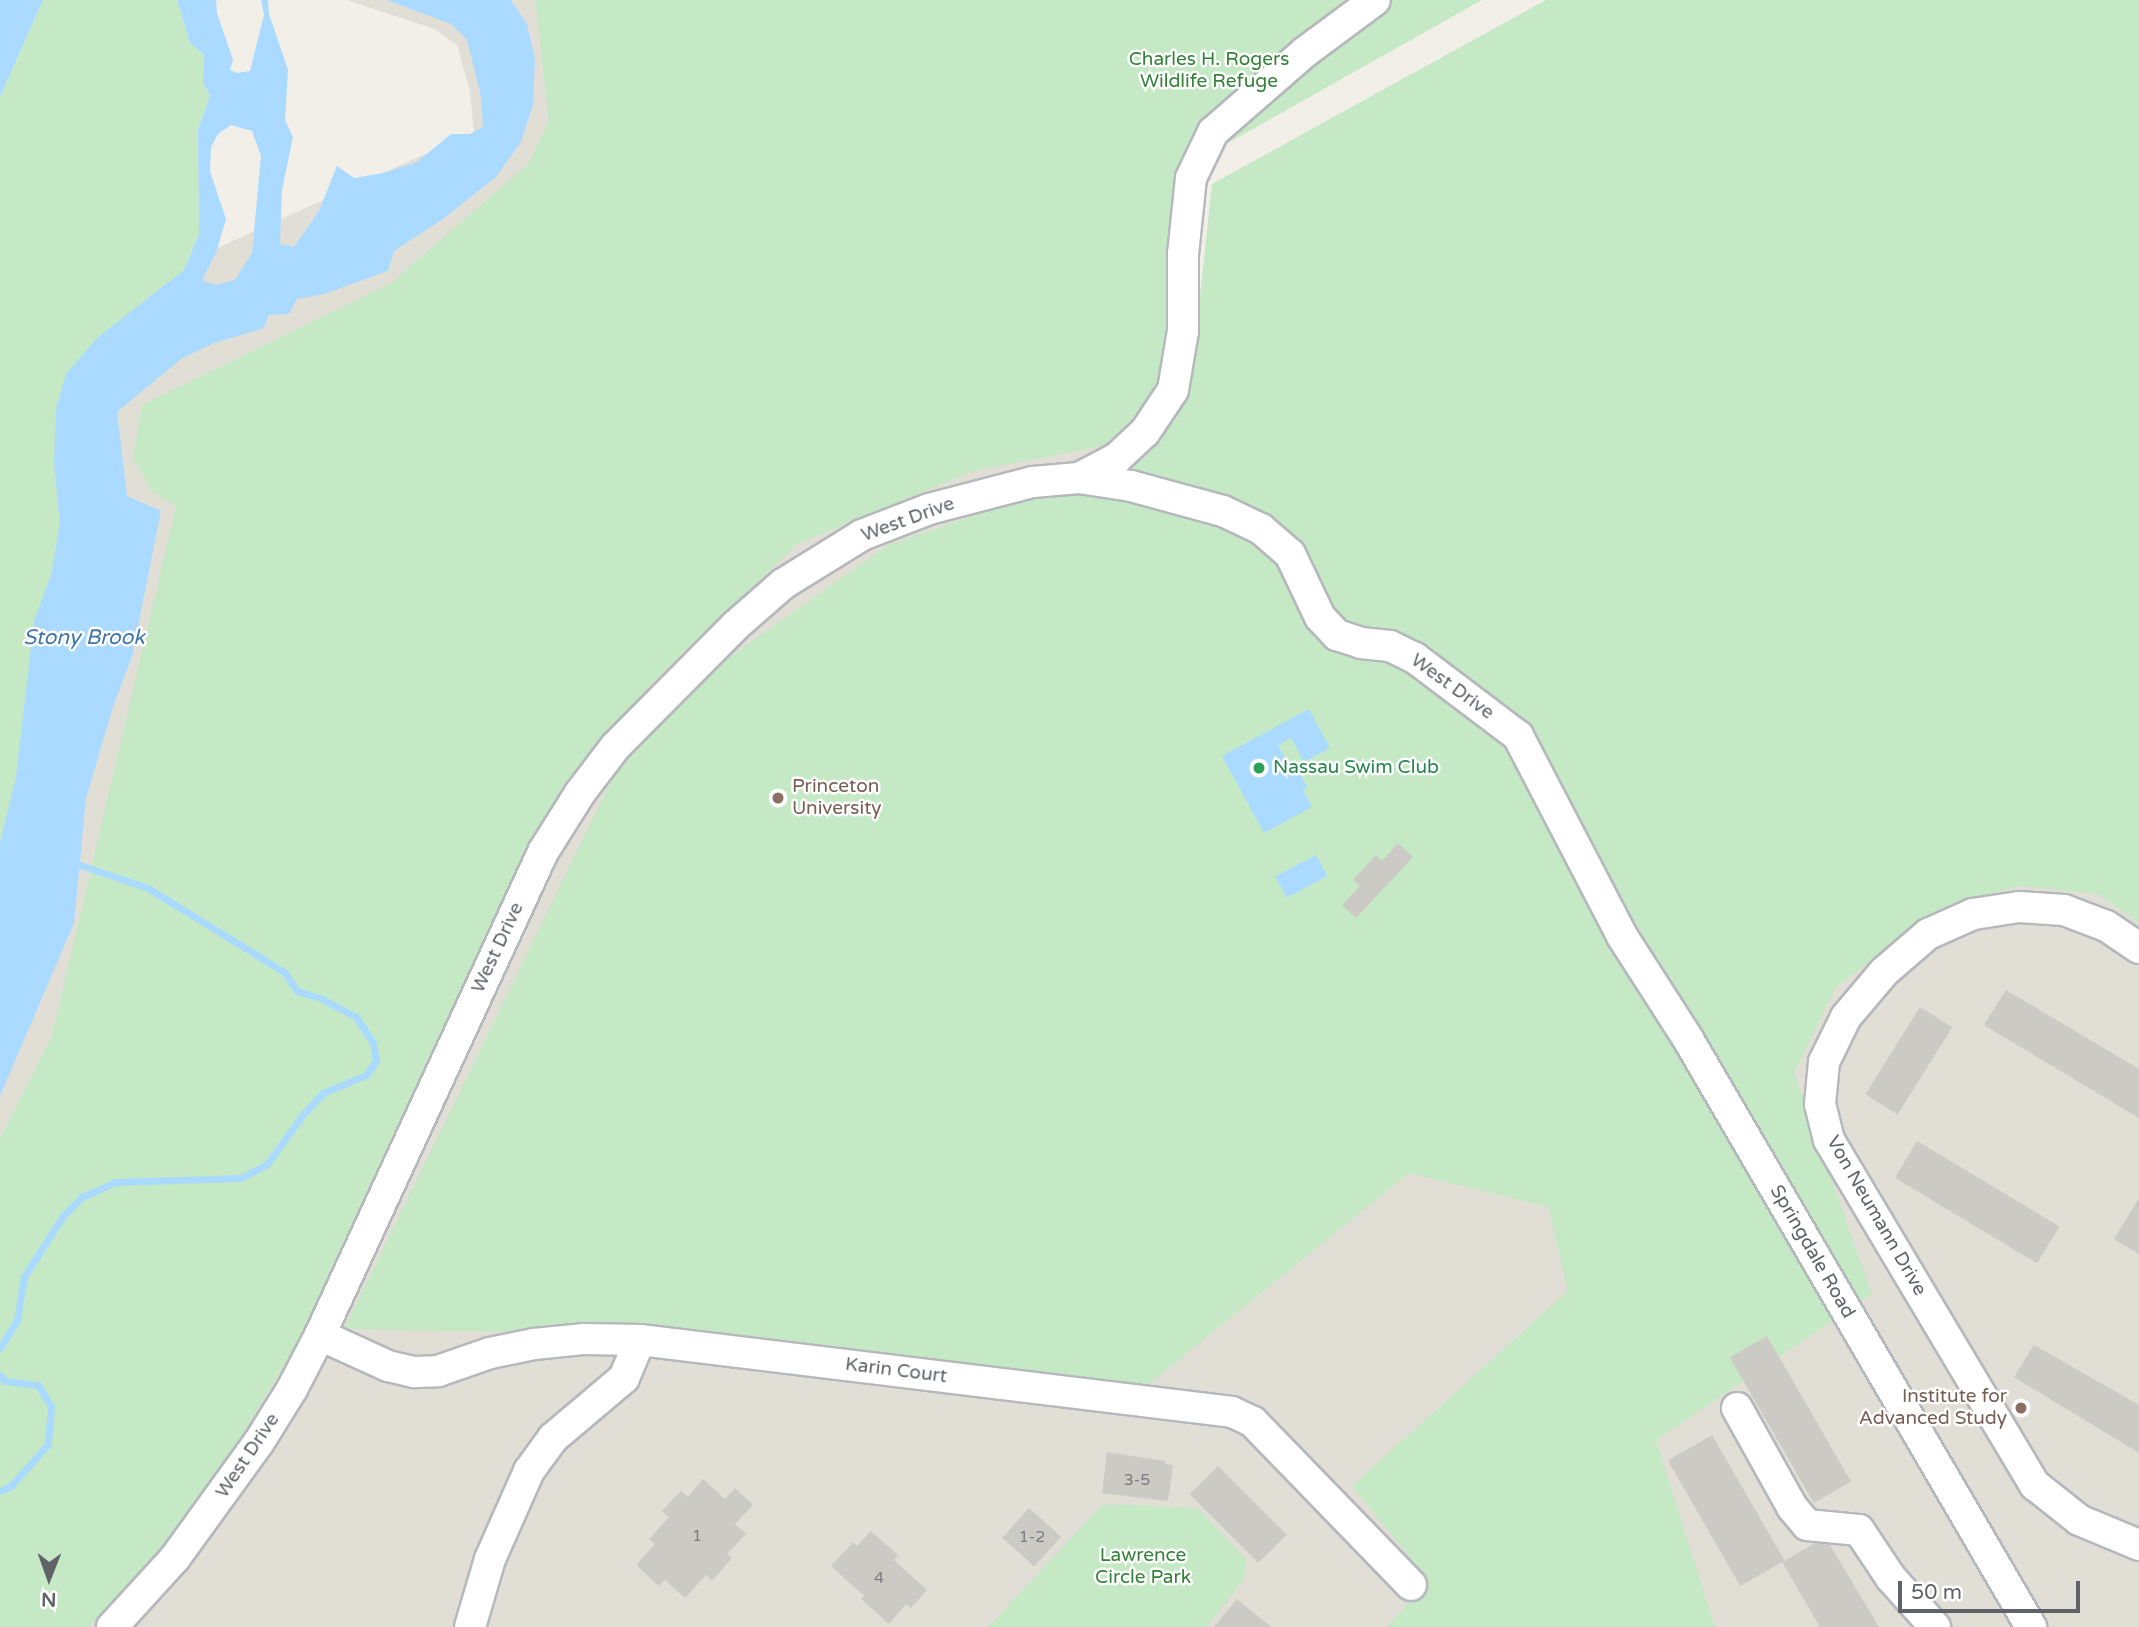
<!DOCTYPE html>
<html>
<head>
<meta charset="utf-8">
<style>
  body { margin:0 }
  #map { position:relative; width:2139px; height:1627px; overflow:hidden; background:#f1efe8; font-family:"Varela Round",sans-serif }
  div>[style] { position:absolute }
  .education>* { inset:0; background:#e1ded6 }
  .green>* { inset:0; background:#c5e8c5 }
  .water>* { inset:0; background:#aadaff; transform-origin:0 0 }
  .stream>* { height:7px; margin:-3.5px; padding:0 3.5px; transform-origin:3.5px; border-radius:3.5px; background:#aadaff }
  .building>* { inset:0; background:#cccac5; transform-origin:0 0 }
  .roads { filter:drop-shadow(2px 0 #b5b8bc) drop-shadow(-2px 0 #b5b8bc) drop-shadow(0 2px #b5b8bc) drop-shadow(0 -2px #b5b8bc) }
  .minor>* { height:30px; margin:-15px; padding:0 15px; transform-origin:15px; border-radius:15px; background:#fff }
  .dots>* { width:19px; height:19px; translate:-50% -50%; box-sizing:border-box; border:4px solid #fff; border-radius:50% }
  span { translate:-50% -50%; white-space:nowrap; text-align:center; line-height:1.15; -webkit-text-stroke:5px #fff; paint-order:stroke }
  .number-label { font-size:16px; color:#7a7d7f }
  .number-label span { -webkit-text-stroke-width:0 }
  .park-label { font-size:19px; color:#348238 }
  .street-label { font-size:19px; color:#5f6368 }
  .leisure-label { font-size:19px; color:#27864d }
  .left { translate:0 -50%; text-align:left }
  .education-label { font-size:19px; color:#785e54 }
  .right { translate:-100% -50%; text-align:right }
  .water-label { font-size:21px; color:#4174aa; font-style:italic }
  .north { position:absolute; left:14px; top:1543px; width:70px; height:70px; -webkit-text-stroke:5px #fff; paint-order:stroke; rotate:181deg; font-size:19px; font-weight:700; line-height:28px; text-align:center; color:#5f6368 }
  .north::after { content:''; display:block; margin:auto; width:24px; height:32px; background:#5f6368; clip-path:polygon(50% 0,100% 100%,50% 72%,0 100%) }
  .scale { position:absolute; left:1898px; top:1581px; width:182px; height:32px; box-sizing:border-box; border:4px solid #5f6368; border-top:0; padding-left:9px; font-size:21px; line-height:24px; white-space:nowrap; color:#5f6368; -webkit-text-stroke:5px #fff; paint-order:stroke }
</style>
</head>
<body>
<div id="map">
  <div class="education">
    <i style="clip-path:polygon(347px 0,970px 0,1361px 555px,1982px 875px,2139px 842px,2139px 1627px,0 1627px,0 815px,58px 355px,164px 272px,474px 132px,470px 92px,457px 45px,435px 29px)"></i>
  </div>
  <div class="green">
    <i style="clip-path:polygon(43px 0,177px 0,190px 43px,204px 55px,203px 83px,210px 96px,198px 130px,199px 234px,184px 270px,146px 303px,56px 409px,54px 464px,60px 523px,51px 575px,34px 621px,16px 777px,0 842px,0 97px)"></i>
    <i style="clip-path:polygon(535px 0,1482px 0,1194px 162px,1174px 239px,1163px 376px,1113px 444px,973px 471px,797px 544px,662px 673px,590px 750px,470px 983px,320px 1304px,239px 1440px,142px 1573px,89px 1627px,0 1627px,0 1138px,52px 1035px,176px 506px,152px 492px,133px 458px,142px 405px,391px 283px,528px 164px,549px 120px)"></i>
    <i style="clip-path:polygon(1546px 0,2139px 0,2139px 923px,2098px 894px,2020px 886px,1939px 909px,1836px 987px,1794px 1073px,1872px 1294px,1656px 1440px,1715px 1627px,1387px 1627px,1429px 1581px,1352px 1486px,1568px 1291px,1548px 1207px,1409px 1173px,1145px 1387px,754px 1336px,344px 1329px,641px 720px,888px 545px,1146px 457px,1190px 389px,1212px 184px)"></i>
    <i style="clip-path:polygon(1103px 1504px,1198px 1508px,1247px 1561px,1244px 1579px,1206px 1627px,988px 1627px)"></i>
  </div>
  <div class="water">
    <i style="clip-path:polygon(0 0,43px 0,0 97px)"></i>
    <i style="clip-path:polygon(evenodd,177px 0,216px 0,217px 13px,233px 60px,230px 70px,237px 73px,250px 71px,264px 15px,261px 0,268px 0,269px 14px,288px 70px,285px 120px,293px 137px,282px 190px,280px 244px,294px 247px,319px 211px,337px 166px,354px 178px,383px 173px,417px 162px,451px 134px,470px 134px,483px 127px,481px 96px,467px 40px,451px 24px,387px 0,511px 0,527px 24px,535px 58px,533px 105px,521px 142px,496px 177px,443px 219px,394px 251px,388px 271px,324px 294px,297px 299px,289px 314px,269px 315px,264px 328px,214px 343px,181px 359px,117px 412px,127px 496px,161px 511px,132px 657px,114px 704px,86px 798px,74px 923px,0 1096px,0 842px,16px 777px,34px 621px,51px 575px,60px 523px,54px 464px,56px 409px,66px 374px,97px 338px,184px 270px,199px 234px,198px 130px,210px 96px,203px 83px,204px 55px,190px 43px,177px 0,231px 125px,252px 131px,261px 156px,252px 253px,235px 280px,216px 285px,202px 280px,216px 253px,226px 219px,210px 171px,211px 147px,218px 134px,231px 125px)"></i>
    <i style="clip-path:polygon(1309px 709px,1330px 748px,1304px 762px,1291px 738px,1278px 745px,1294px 775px,1299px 773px,1307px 787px,1303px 790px,1312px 807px,1264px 833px,1222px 756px)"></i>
    <i style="left:1316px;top:855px;width:24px;height:46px;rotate:62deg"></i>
  </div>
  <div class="stream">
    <i style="left:0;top:1348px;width:33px;rotate:-59deg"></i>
    <i style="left:17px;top:1320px;width:44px;rotate:-80.8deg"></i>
    <i style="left:24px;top:1277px;width:72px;rotate:-57.4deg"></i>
    <i style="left:63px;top:1216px;width:27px;rotate:-45deg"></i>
    <i style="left:82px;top:1197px;width:36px;rotate:-24deg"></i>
    <i style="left:115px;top:1182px;width:126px;rotate:-1.8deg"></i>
    <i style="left:241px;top:1178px;width:30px;rotate:-28deg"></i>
    <i style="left:267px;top:1164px;width:63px;rotate:-54deg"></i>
    <i style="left:304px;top:1113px;width:28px;rotate:-46deg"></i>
    <i style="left:323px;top:1093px;width:47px;rotate:-22.7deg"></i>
    <i style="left:366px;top:1075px;width:17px;rotate:-54deg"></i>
    <i style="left:376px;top:1061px;width:18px;rotate:-99deg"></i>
    <i style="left:373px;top:1043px;width:31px;rotate:-123deg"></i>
    <i style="left:356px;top:1017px;width:41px;rotate:-152.2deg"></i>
    <i style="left:320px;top:998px;width:24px;rotate:-163deg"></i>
    <i style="left:297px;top:991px;width:23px;rotate:-124deg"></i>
    <i style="left:284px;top:972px;width:160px;rotate:-148.3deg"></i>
    <i style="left:148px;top:888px;width:81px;rotate:-161.3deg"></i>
    <i style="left:0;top:1375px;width:7px;rotate:56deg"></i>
    <i style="left:4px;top:1381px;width:34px;rotate:7deg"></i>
    <i style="left:38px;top:1385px;width:26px;rotate:59deg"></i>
    <i style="left:51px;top:1407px;width:37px;rotate:95deg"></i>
    <i style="left:48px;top:1444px;width:56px;rotate:131.4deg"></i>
    <i style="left:11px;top:1486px;width:12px;rotate:156deg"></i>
  </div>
  <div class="building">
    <i style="clip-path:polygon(1398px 843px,1413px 857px,1356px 918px,1342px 905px,1360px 886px,1353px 880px,1376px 855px,1382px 861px)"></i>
    <i style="clip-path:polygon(2006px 990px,2139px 1069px,2139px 1118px,1984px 1025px)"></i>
    <i style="left:1920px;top:1007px;width:38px;height:103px;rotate:32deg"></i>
    <i style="left:1917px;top:1141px;width:166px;height:43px;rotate:31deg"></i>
    <i style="clip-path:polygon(2139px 1198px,2139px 1254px,2114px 1239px)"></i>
    <i style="left:1767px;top:1336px;width:168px;height:43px;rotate:60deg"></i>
    <i style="clip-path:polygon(2034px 1345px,2139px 1405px,2139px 1453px,2014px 1377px)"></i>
    <i style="left:1712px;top:1435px;width:145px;height:51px;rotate:60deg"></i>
    <i style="clip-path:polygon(1107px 1452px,1165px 1461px,1165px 1464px,1173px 1465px,1168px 1501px,1102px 1493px)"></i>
    <i style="left:1218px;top:1466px;width:97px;height:40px;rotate:45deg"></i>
    <i style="clip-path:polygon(703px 1479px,725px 1499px,735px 1488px,753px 1505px,735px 1524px,746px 1534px,727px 1554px,732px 1558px,712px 1581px,706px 1575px,685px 1598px,665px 1580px,659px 1586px,636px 1565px,655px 1544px,649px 1539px,669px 1517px,662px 1511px,681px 1491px,688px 1497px)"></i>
    <i style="left:1029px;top:1508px;width:43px;height:40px;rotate:42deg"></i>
    <i style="clip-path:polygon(871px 1531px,898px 1555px,894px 1560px,927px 1590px,911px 1608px,906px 1604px,889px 1624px,861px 1599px,864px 1596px,831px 1566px,853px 1542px,857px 1546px)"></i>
    <i style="clip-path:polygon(1815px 1543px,1830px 1545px,1879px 1627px,1820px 1627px,1782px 1562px)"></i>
    <i style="clip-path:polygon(1237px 1599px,1271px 1627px,1214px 1627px)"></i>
  </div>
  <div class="roads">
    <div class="minor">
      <i style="left:1079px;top:478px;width:43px;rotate:-27.8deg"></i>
      <i style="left:1117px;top:458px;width:38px;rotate:-43deg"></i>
      <i style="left:1145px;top:432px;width:50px;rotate:-56.3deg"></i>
      <i style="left:1173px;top:390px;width:60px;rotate:-80.4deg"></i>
      <i style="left:1183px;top:331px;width:77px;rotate:-90deg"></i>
      <i style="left:1183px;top:254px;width:76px;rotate:-84deg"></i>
      <i style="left:1191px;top:178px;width:51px;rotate:-64.4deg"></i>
      <i style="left:1213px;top:132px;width:122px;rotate:-41deg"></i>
      <i style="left:1305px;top:52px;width:87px;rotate:-36.6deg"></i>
      <i style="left:2139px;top:948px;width:40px;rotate:-146deg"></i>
      <i style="left:2106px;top:926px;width:45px;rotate:-159.1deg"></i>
      <i style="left:2064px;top:910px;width:45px;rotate:-176.2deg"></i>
      <i style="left:2019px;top:907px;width:47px;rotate:171.3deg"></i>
      <i style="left:1973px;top:914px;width:49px;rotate:156deg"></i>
      <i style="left:1928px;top:934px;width:58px;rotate:139.2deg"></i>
      <i style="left:1884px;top:972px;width:59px;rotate:130.2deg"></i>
      <i style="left:1846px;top:1017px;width:50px;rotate:116.1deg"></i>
      <i style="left:1824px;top:1062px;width:42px;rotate:95.4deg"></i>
      <i style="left:1820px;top:1104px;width:37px;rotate:76deg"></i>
      <i style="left:1829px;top:1140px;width:402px;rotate:59.2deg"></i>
      <i style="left:2035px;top:1485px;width:56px;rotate:38.5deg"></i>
      <i style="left:2079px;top:1520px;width:65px;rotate:22.6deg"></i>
      <i style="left:320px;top:1335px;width:75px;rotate:24.5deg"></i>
      <i style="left:388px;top:1366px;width:28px;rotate:13deg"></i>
      <i style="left:415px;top:1372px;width:23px;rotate:-2deg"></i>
      <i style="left:438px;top:1371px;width:55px;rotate:-19.1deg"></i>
      <i style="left:490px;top:1353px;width:45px;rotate:-11.6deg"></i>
      <i style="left:534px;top:1344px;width:49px;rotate:-5.8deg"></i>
      <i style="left:583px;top:1339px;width:57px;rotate:1deg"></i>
      <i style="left:640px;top:1340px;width:596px;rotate:6.93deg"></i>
      <i style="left:1232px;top:1412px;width:23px;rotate:25deg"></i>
      <i style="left:1253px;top:1422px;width:227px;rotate:45.9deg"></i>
      <i style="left:1737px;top:1408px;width:113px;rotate:60.9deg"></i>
      <i style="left:1792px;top:1507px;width:23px;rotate:50deg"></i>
      <i style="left:1807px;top:1525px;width:52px;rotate:5.5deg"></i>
      <i style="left:1859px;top:1530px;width:58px;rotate:56.3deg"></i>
      <i style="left:1891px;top:1578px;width:66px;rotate:48.1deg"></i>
      <i style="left:112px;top:1627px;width:93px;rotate:-47.6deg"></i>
      <i style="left:175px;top:1558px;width:143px;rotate:-54.1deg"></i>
      <i style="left:259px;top:1442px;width:62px;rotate:-58.1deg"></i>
      <i style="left:292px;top:1389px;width:61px;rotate:-62.6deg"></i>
      <i style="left:320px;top:1335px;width:532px;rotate:-65.22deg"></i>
      <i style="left:543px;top:852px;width:70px;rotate:-57.9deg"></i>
      <i style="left:580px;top:793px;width:58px;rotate:-52.7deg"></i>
      <i style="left:615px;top:747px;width:170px;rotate:-45.2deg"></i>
      <i style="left:735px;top:626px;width:64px;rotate:-41.2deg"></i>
      <i style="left:783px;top:584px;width:93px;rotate:-31.8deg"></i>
      <i style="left:862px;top:535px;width:72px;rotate:-21.2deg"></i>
      <i style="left:929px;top:509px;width:107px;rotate:-14.6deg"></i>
      <i style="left:1033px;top:482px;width:46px;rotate:-5deg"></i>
      <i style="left:1079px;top:478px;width:53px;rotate:8.7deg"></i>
      <i style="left:1131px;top:486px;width:95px;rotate:15.2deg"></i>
      <i style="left:1223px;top:511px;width:42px;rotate:25.3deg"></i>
      <i style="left:1261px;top:529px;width:38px;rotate:41deg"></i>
      <i style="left:1290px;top:554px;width:70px;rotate:64.5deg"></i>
      <i style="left:1320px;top:617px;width:25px;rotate:47deg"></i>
      <i style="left:1337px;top:635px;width:25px;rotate:18deg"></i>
      <i style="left:1361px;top:643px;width:29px;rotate:6deg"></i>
      <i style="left:1390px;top:646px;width:28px;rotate:26deg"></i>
      <i style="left:1415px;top:658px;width:129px;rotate:37.1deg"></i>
      <i style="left:1518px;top:736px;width:225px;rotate:62.5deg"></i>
      <i style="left:1622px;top:936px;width:122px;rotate:57.3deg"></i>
      <i style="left:1688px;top:1039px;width:681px;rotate:59.74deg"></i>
      <i style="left:470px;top:1627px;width:71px;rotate:-73.6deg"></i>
      <i style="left:490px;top:1559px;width:96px;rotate:-66.1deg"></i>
      <i style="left:529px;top:1471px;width:41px;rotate:-54deg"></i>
      <i style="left:553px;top:1438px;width:93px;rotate:-40.2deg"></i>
      <i style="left:624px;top:1378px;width:41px;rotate:-67.2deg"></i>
    </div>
  </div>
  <div class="dots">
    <i style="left:1259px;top:768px;background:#2e9e5b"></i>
    <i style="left:778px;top:798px;background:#8d6e63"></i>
    <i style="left:2021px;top:1408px;background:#8d6e63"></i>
  </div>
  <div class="number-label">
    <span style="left:1137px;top:1480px">3-5</span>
    <span style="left:697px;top:1536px">1</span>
    <span style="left:1032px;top:1537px">1-2</span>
    <span style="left:879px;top:1578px">4</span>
  </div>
  <div class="park-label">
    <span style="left:1209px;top:71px">Charles H. Rogers<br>Wildlife Refuge</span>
    <span style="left:1143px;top:1567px">Lawrence<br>Circle Park</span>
  </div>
  <div class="street-label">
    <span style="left:908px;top:520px;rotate:-20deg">West Drive</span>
    <span style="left:1452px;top:687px;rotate:36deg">West Drive</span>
    <span style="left:498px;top:948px;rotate:-65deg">West Drive</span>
    <span style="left:1876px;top:1216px;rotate:60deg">Von Neumann Drive</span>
    <span style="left:1812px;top:1252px;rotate:60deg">Springdale Road</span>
    <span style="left:896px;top:1371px;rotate:7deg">Karin Court</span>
    <span style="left:248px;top:1456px;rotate:-56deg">West Drive</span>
  </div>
  <div class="leisure-label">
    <span class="left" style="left:1273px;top:768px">Nassau Swim Club</span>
  </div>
  <div class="education-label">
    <span class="left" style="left:792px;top:798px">Princeton<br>University</span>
    <span class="right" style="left:2007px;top:1408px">Institute for<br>Advanced Study</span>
  </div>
  <div class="water-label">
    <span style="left:84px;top:638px">Stony Brook</span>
  </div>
  <div class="north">N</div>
  <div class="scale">50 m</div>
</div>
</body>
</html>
